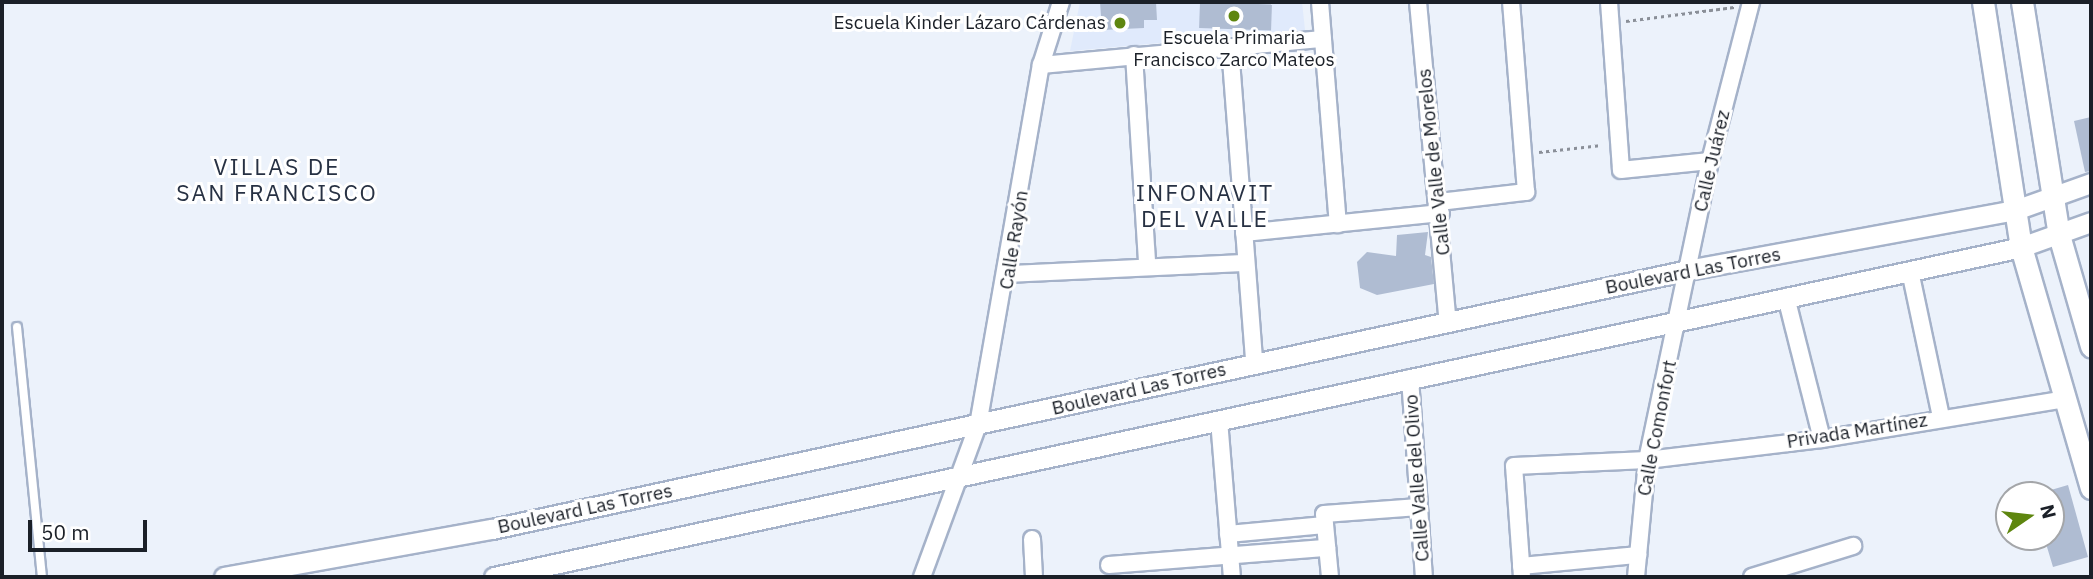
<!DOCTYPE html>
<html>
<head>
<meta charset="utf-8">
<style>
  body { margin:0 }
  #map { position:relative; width:2093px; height:579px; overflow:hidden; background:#ecf2fb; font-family:"IBM Plex Sans",sans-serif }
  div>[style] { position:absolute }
  .built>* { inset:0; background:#e0eafc }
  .building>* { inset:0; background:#afbcd2; transform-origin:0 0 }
  .path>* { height:2.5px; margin-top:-1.25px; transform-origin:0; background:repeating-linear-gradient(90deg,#8a8f98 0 3.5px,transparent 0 7px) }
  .roads { filter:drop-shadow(2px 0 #a5b2c9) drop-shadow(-2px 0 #a5b2c9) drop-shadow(0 2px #a5b2c9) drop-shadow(0 -2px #a5b2c9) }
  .service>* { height:8px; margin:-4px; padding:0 4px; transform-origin:4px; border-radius:4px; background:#fff }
  .minor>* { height:16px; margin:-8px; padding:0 8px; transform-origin:8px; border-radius:8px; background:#fff }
  .tertiary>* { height:19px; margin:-9.5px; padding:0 9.5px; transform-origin:9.5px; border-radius:9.5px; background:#fff }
  .secondary>* { height:21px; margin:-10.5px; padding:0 10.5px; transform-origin:10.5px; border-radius:10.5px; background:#fff }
  .dots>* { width:19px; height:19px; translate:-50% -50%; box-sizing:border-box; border:4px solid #fff; border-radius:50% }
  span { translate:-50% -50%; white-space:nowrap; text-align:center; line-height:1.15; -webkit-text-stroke:6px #fff; paint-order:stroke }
  .poi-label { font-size:19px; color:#1b2028 }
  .right { translate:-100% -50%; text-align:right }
  .street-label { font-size:19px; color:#1b2028 }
  .quarter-label { font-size:23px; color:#273143; letter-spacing:2px }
  .frame { position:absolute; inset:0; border:4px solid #1b2028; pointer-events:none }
  .north { position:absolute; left:1995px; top:481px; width:70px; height:70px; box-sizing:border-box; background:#fff; border:2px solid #a4a6a9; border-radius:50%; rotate:76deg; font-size:19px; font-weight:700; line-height:28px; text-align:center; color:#1b2028 }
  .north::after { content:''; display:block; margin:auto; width:24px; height:32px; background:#5e860f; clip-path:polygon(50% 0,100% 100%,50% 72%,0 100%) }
  .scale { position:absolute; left:28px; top:520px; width:119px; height:32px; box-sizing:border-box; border:4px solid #1b2028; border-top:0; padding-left:9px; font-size:21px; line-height:24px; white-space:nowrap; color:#1b2028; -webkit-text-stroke:5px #fff; paint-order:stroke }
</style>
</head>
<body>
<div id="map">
  <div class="built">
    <i style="clip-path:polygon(1080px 2px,1302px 2px,1305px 30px,1070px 51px)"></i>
  </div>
  <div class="building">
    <i style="clip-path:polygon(1100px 2px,1156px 2px,1157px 20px,1144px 20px,1144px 28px,1102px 30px)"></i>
    <i style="left:1200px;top:2px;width:72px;height:26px;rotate:2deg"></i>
    <i style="clip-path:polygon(2091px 117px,2091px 171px,2085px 172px,2074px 121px)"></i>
    <i style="clip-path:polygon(1428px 232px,1425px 255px,1431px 257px,1434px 284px,1377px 295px,1360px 288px,1357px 262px,1367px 252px,1396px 256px,1397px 235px)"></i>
    <i style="clip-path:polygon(2068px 485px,2088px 557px,2053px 567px,2044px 537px,2051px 537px,2051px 490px)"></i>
  </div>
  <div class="path">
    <i style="left:1626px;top:21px;width:109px;rotate:-7.4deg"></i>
    <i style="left:1539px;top:152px;width:63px;rotate:-6.3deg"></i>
  </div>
  <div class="roads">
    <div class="service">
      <i style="left:17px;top:327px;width:251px;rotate:84.3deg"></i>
    </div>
    <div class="minor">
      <i style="left:1320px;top:2px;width:223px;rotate:85.4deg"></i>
      <i style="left:1418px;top:2px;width:322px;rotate:84.7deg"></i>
      <i style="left:1609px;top:2px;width:168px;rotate:85.9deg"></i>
      <i style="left:1621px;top:170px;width:89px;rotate:-5.8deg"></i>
      <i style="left:1230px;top:47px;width:316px;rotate:85.6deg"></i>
      <i style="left:1134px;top:55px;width:209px;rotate:86.4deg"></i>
      <i style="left:1041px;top:65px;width:283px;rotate:-5.3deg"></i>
      <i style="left:1439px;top:202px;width:88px;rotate:-6.6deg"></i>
      <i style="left:1526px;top:192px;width:191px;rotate:-94.5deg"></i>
      <i style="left:1244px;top:233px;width:198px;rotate:-5.8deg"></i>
      <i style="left:1910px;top:271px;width:149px;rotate:78deg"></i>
      <i style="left:1009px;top:274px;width:237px;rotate:-2.7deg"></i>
      <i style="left:1786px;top:297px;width:146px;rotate:75.8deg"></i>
      <i style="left:1410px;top:378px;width:199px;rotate:86deg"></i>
      <i style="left:1219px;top:420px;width:158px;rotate:85.3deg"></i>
      <i style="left:1228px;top:534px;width:97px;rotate:-5.3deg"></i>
      <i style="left:1032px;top:539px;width:38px;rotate:87deg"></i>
      <i style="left:1109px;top:565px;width:219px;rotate:-4.5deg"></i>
      <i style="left:1521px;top:566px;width:118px;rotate:-5.4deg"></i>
      <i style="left:922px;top:577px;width:162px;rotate:-69.8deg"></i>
      <i style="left:978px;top:425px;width:365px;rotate:-80.1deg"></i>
      <i style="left:1041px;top:65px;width:66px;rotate:-72.4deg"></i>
      <i style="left:1330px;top:577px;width:63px;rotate:-95.4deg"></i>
      <i style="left:1324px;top:514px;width:95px;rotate:-4.2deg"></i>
      <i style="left:1522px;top:577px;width:111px;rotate:-94.1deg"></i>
      <i style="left:1514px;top:466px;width:133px;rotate:-2.6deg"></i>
      <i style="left:1647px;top:460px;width:176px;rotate:-6.8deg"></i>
      <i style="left:1822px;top:439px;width:246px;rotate:-9.3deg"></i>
      <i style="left:1636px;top:577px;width:118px;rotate:-84.6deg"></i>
      <i style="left:1647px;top:460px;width:306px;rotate:-78.1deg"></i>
      <i style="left:1710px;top:161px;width:164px;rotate:-75.5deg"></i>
      <i style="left:1752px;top:577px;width:106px;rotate:-17.1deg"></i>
    </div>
    <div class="tertiary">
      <i style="left:224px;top:577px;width:272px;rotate:-10.2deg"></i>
      <i style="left:492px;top:529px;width:1224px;rotate:-12.22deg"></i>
      <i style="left:1688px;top:270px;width:332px;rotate:-10.4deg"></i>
      <i style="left:2015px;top:210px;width:81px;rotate:-19.6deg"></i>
      <i style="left:494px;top:577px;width:1562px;rotate:-12.19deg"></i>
      <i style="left:2021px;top:247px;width:74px;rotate:-19.7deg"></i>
    </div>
    <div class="secondary">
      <i style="left:1983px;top:2px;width:248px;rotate:81.2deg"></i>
      <i style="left:2021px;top:247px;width:251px;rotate:73.8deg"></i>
      <i style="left:2022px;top:2px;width:236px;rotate:81deg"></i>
      <i style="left:2059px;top:235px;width:116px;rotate:73.9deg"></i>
    </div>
  </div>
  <div class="dots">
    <i style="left:1234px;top:16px;background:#5e860f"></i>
    <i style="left:1120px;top:23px;background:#5e860f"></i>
  </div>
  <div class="poi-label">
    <span class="right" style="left:1106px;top:23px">Escuela Kinder Lázaro Cárdenas</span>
    <span style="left:1234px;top:49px">Escuela Primaria<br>Francisco Zarco Mateos</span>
  </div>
  <div class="street-label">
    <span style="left:1712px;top:161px;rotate:-77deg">Calle Juárez</span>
    <span style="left:1434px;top:162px;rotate:-96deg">Calle Valle de Morelos</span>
    <span style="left:1014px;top:240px;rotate:-81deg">Calle Rayón</span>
    <span style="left:1693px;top:271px;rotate:-11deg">Boulevard Las Torres</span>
    <span style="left:1139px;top:389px;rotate:-13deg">Boulevard Las Torres</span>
    <span style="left:1657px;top:428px;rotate:-79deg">Calle Comonfort</span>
    <span style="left:1857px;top:431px;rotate:-9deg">Privada Martínez</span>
    <span style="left:1417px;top:478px;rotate:-94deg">Calle Valle del Olivo</span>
    <span style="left:585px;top:509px;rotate:-12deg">Boulevard Las Torres</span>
  </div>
  <div class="quarter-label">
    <span style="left:277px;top:179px">VILLAS DE<br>SAN FRANCISCO</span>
    <span style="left:1205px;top:205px">INFONAVIT<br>DEL VALLE</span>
  </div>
  <div class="frame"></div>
  <div class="north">N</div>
  <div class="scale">50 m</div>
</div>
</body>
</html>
